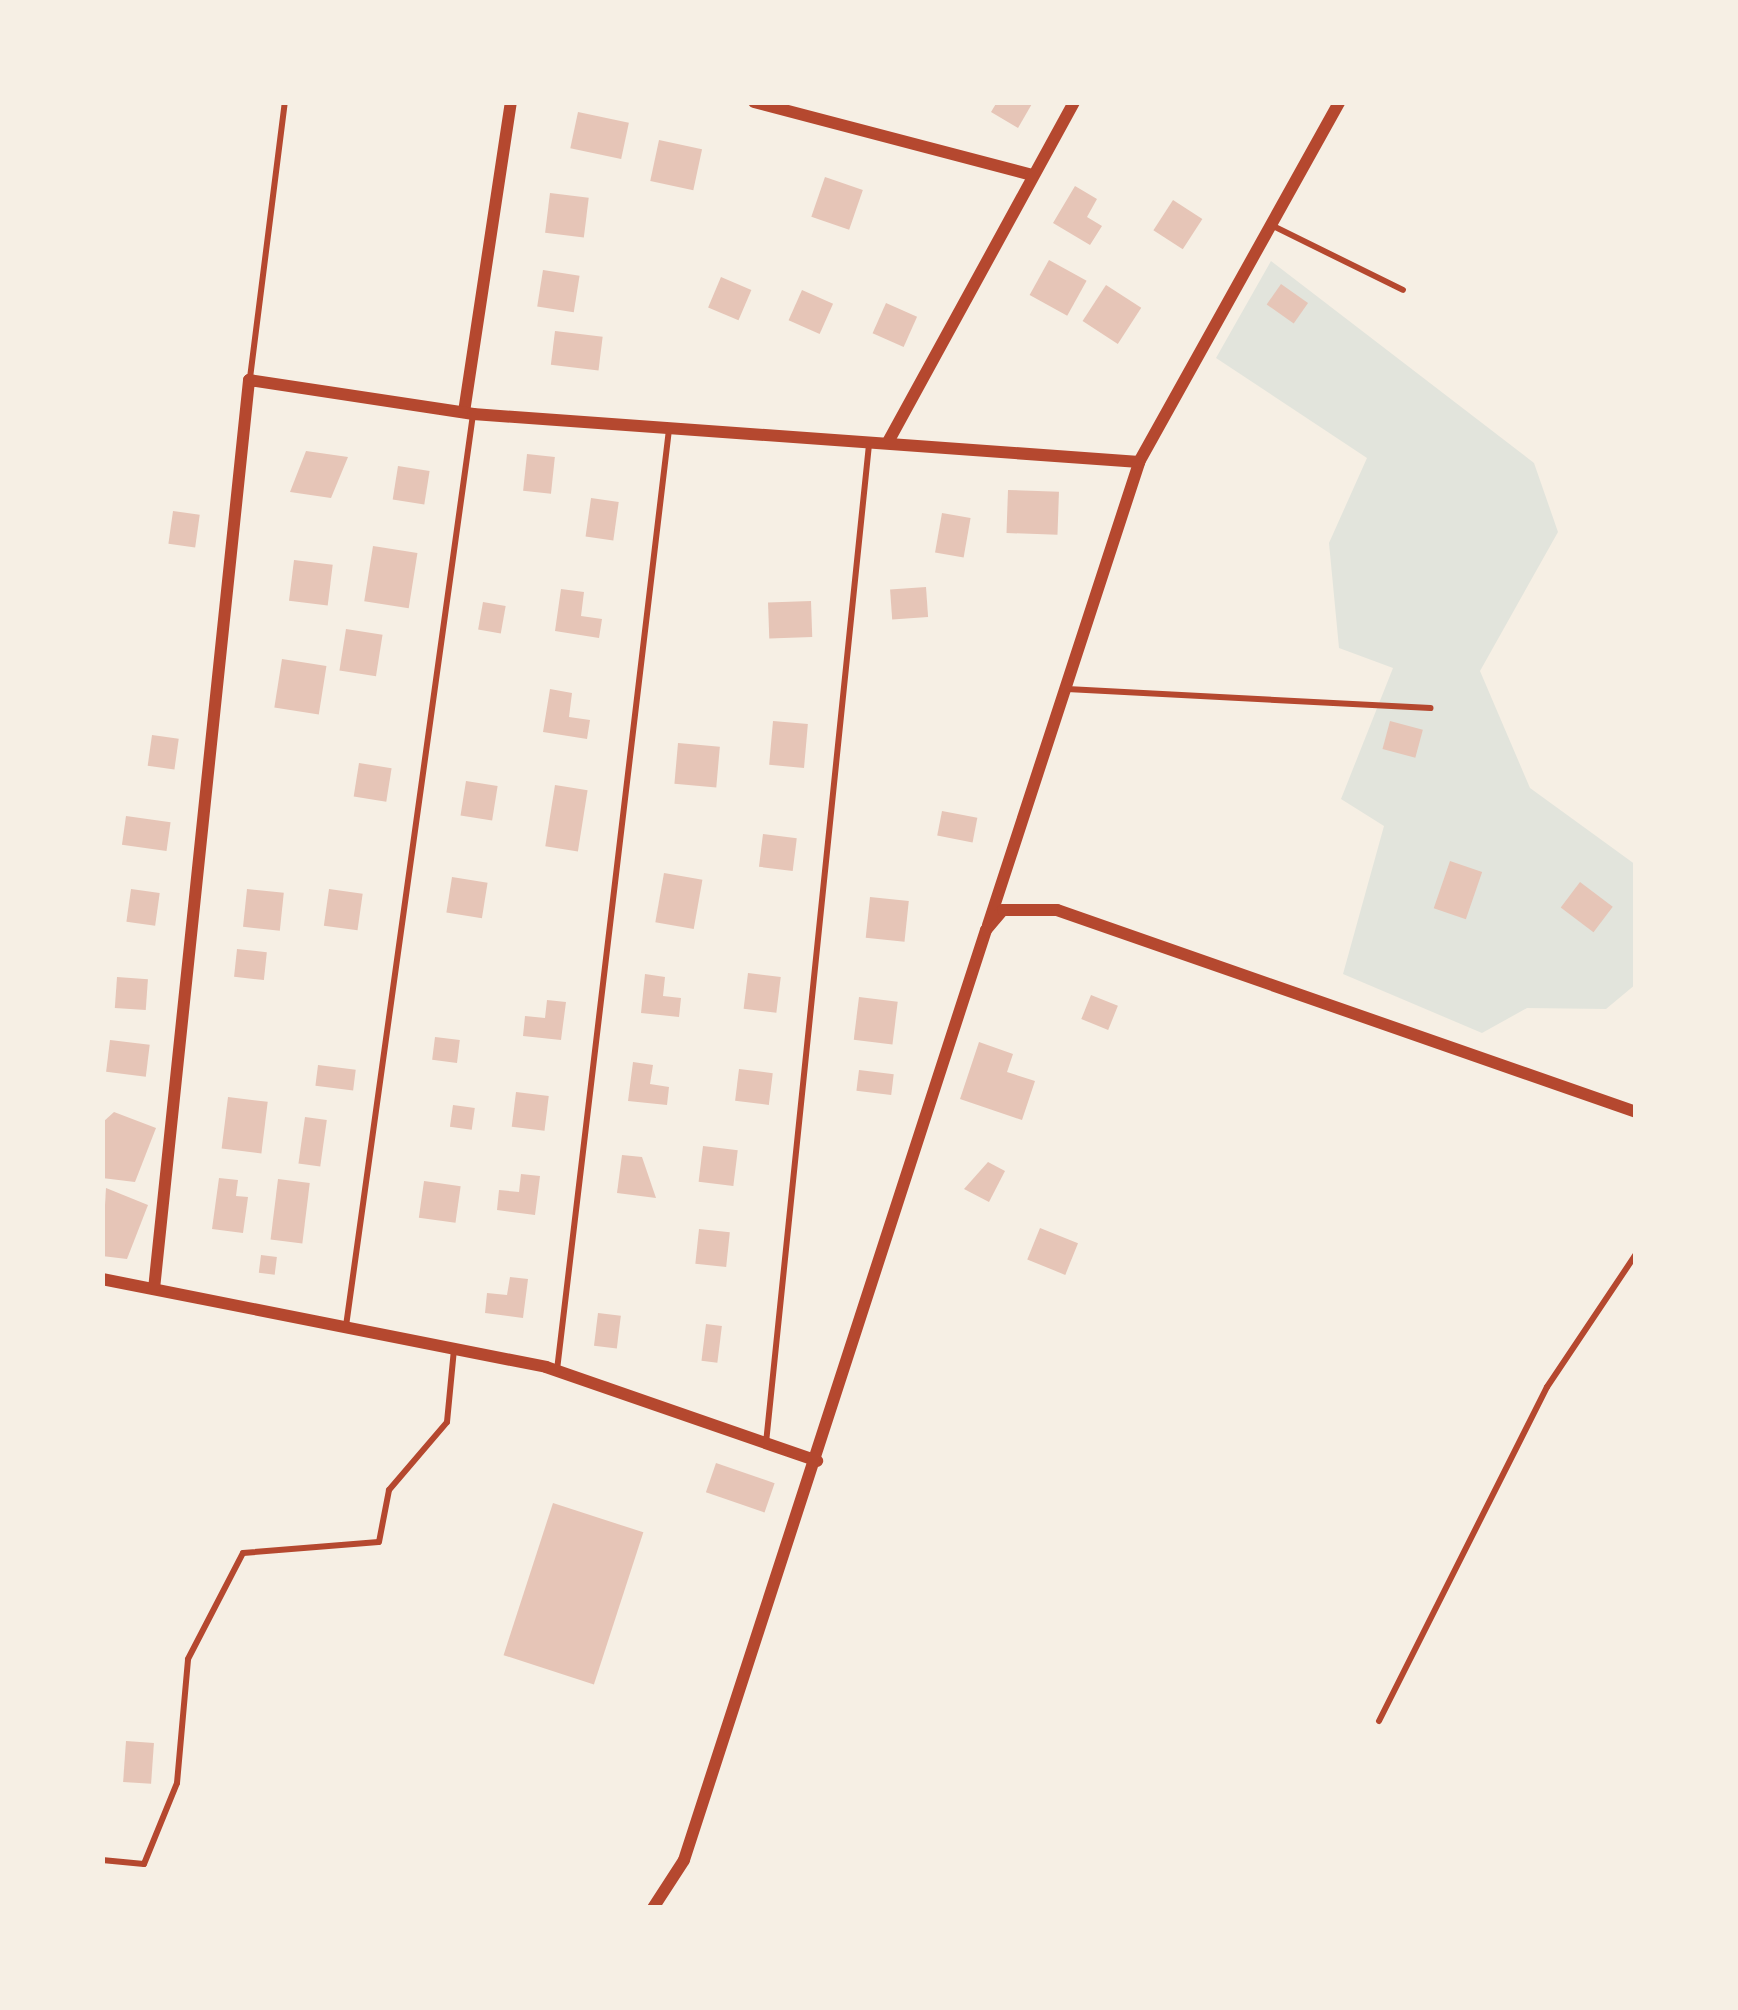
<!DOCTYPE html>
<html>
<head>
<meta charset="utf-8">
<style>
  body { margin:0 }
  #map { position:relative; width:1738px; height:2010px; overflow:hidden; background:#f6efe4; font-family:"Fira Sans",sans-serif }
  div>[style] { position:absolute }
  .green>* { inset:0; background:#e2e4dc }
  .building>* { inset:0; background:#e6c5b7; transform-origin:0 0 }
  .service>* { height:6px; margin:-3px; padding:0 3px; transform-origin:3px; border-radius:3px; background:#b5482f }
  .minor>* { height:12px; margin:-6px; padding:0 6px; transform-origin:6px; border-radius:6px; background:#b5482f }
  span { translate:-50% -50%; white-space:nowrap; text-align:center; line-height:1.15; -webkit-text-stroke:12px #f6efe4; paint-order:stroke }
  .frame { position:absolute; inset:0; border:105px solid #f6efe4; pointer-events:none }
</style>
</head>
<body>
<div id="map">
  <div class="green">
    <i style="clip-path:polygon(1271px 261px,1534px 463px,1558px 532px,1480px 671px,1530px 788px,1636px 865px,1636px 984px,1606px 1009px,1527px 1008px,1482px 1033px,1343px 974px,1384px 826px,1341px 799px,1393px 668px,1339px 648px,1329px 543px,1367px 458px,1216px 358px)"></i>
  </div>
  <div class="building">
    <i style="clip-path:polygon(997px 102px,1033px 102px,1018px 128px,991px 112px)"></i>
    <i style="left:578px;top:112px;width:52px;height:37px;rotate:12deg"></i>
    <i style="left:659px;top:140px;width:44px;height:42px;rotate:12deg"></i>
    <i style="left:825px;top:177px;width:40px;height:42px;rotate:19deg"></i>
    <i style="clip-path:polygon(1075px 186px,1097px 199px,1087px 217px,1102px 226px,1090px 245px,1053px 223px)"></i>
    <i style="left:550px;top:193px;width:39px;height:40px;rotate:7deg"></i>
    <i style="left:1173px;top:200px;width:35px;height:36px;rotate:33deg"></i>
    <i style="left:1049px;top:260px;width:43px;height:40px;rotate:29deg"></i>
    <i style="left:543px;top:270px;width:37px;height:37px;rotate:9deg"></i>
    <i style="left:721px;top:277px;width:33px;height:33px;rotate:23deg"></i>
    <i style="left:1281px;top:284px;width:33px;height:25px;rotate:35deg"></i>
    <i style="left:1106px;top:285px;width:42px;height:43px;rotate:33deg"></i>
    <i style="left:802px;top:290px;width:34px;height:33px;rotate:24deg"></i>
    <i style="left:886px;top:303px;width:34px;height:33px;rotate:24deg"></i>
    <i style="left:555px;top:331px;width:48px;height:34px;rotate:7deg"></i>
    <i style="clip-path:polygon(306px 451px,348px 457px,331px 498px,290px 492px)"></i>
    <i style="left:527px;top:454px;width:28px;height:37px;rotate:6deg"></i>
    <i style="left:398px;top:466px;width:32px;height:34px;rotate:9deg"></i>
    <i style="left:1008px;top:490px;width:51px;height:43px;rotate:2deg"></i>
    <i style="left:591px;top:498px;width:28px;height:39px;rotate:8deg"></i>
    <i style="left:173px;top:511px;width:27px;height:33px;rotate:8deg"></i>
    <i style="left:942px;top:513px;width:29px;height:40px;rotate:10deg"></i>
    <i style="left:373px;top:546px;width:45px;height:56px;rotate:9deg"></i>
    <i style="left:294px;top:560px;width:39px;height:41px;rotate:7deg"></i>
    <i style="left:926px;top:587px;width:30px;height:36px;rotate:86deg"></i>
    <i style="clip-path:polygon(561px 589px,584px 592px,581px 616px,602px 619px,599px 638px,555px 631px)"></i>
    <i style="left:811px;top:601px;width:36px;height:43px;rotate:88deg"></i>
    <i style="left:483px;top:602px;width:23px;height:28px;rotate:10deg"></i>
    <i style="left:346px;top:629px;width:37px;height:42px;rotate:9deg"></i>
    <i style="left:282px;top:659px;width:45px;height:49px;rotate:9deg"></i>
    <i style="clip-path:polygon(550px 689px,572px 693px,569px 717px,590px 720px,587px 739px,543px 732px)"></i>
    <i style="left:773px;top:721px;width:35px;height:44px;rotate:5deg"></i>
    <i style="left:1390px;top:721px;width:34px;height:29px;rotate:15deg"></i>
    <i style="left:152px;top:735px;width:27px;height:31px;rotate:8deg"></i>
    <i style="left:678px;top:743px;width:42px;height:41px;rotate:5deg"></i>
    <i style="left:359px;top:763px;width:33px;height:34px;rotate:9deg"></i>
    <i style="left:466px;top:781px;width:32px;height:35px;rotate:9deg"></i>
    <i style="left:555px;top:785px;width:33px;height:62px;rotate:9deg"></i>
    <i style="left:942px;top:811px;width:36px;height:25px;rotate:11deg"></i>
    <i style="left:126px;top:816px;width:45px;height:29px;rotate:8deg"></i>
    <i style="left:763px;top:834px;width:34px;height:33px;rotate:7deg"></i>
    <i style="left:1450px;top:861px;width:34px;height:50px;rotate:19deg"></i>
    <i style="left:664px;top:873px;width:39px;height:50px;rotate:10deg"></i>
    <i style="left:452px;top:877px;width:36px;height:36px;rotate:9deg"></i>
    <i style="left:1580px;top:882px;width:41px;height:32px;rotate:37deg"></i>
    <i style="left:131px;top:889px;width:29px;height:33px;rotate:8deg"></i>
    <i style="left:247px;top:889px;width:37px;height:38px;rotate:6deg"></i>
    <i style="left:329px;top:889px;width:34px;height:37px;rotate:8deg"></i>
    <i style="left:870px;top:897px;width:39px;height:41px;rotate:6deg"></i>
    <i style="left:237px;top:949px;width:30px;height:28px;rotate:6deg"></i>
    <i style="left:748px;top:973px;width:33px;height:36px;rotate:7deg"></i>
    <i style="clip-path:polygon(645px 974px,665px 977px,663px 996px,681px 998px,679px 1017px,641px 1013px)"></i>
    <i style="left:117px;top:977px;width:31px;height:31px;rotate:4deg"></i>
    <i style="left:1091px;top:995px;width:29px;height:26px;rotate:22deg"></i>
    <i style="left:859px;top:997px;width:39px;height:43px;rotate:7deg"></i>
    <i style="clip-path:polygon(547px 1000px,566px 1002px,561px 1040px,523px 1036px,525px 1016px,545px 1018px)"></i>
    <i style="left:435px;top:1037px;width:25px;height:23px;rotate:7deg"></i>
    <i style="left:110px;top:1040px;width:40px;height:32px;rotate:7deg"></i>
    <i style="clip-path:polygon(979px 1042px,1013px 1054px,1007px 1072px,1035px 1081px,1022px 1120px,960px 1099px)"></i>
    <i style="clip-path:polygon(633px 1062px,653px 1065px,650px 1084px,669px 1087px,667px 1105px,628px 1101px)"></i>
    <i style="left:318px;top:1065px;width:38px;height:21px;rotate:7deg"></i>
    <i style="left:739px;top:1069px;width:34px;height:32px;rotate:7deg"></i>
    <i style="left:859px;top:1070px;width:35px;height:21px;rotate:7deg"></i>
    <i style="left:516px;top:1092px;width:33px;height:35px;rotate:7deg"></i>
    <i style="left:228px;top:1097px;width:40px;height:52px;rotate:7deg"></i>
    <i style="left:453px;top:1105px;width:22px;height:22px;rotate:8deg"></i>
    <i style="clip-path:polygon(114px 1112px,156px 1128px,135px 1182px,102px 1178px,103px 1122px)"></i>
    <i style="left:305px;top:1117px;width:22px;height:47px;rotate:8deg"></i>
    <i style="left:703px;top:1146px;width:35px;height:36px;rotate:7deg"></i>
    <i style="clip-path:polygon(622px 1155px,642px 1157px,656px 1198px,617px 1193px)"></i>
    <i style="clip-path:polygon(988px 1162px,1005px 1171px,989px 1202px,964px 1189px)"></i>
    <i style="clip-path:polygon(521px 1174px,540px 1176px,535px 1215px,497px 1210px,499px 1190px,519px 1192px)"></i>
    <i style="clip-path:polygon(219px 1178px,238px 1180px,236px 1196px,248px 1197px,243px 1233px,212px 1229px)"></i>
    <i style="left:278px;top:1179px;width:32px;height:61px;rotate:7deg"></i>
    <i style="left:424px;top:1181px;width:37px;height:37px;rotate:8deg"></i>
    <i style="clip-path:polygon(106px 1188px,148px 1205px,127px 1259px,102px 1256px)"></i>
    <i style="left:1040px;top:1228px;width:41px;height:34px;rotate:22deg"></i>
    <i style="left:699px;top:1229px;width:31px;height:35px;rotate:6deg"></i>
    <i style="left:261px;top:1255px;width:16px;height:18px;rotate:7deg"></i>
    <i style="clip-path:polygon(510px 1277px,528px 1279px,523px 1318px,485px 1313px,487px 1293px,507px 1295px)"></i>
    <i style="left:598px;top:1313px;width:23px;height:33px;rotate:7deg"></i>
    <i style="left:706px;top:1324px;width:16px;height:37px;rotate:7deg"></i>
    <i style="left:716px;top:1463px;width:62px;height:31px;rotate:19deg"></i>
    <i style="left:553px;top:1503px;width:95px;height:160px;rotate:18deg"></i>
    <i style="left:126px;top:1741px;width:28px;height:41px;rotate:4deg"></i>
  </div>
  <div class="service">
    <i style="left:1271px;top:225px;width:147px;rotate:26.2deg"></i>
    <i style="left:250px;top:378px;width:278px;rotate:-82.8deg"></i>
    <i style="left:1067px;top:689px;width:364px;rotate:3deg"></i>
    <i style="left:346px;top:1326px;width:921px;rotate:-82.07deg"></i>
    <i style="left:557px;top:1370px;width:947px;rotate:-83.21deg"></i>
    <i style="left:766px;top:1443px;width:1004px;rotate:-84.11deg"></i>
    <i style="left:1379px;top:1721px;width:374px;rotate:-63.3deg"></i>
    <i style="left:1547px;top:1387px;width:160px;rotate:-56.2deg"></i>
    <i style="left:102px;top:1860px;width:42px;rotate:5.4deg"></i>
    <i style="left:144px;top:1864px;width:87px;rotate:-67.8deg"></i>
    <i style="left:177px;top:1783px;width:124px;rotate:-84.9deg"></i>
    <i style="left:188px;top:1659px;width:119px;rotate:-62.6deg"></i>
    <i style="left:243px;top:1553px;width:136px;rotate:-4.6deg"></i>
    <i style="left:379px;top:1542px;width:53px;rotate:-79.1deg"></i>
    <i style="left:389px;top:1490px;width:89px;rotate:-49.5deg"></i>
    <i style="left:447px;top:1422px;width:73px;rotate:-84.5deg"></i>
  </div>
  <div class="minor">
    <i style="left:754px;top:102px;width:287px;rotate:14.7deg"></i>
    <i style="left:464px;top:412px;width:314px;rotate:-81.4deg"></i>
    <i style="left:888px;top:442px;width:388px;rotate:-61.3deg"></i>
    <i style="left:988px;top:925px;width:487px;rotate:-71.9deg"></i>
    <i style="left:1139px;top:462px;width:412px;rotate:-60.9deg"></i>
    <i style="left:102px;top:1279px;width:453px;rotate:11.2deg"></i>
    <i style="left:546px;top:1367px;width:287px;rotate:19.1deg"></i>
    <i style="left:154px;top:1289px;width:914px;rotate:-84.03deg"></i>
    <i style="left:249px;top:380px;width:227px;rotate:8.6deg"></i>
    <i style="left:473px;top:414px;width:668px;rotate:4.12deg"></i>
    <i style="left:653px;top:1908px;width:57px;rotate:-57.1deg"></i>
    <i style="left:684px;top:1860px;width:978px;rotate:-72.01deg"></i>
    <i style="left:986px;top:930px;width:26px;rotate:-50deg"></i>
    <i style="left:1003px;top:910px;width:54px"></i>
    <i style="left:1057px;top:910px;width:613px;rotate:19.23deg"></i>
  </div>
  <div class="frame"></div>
</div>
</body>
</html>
